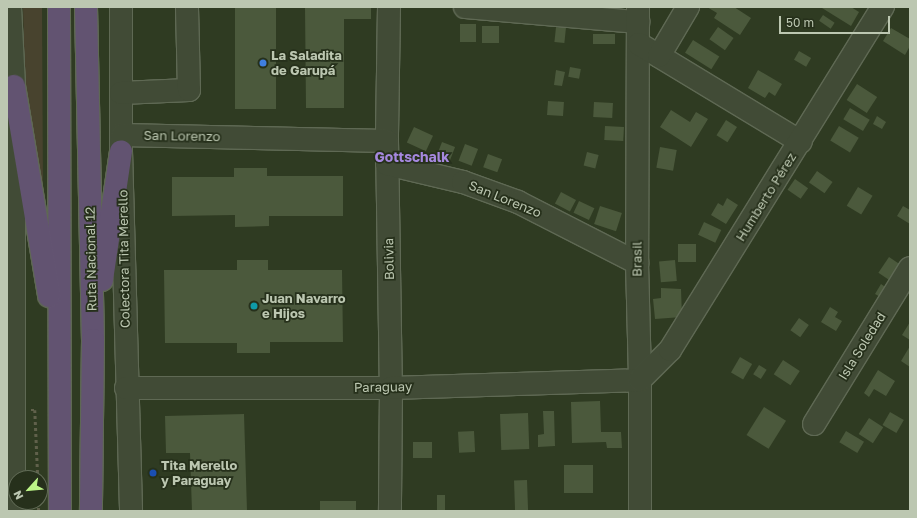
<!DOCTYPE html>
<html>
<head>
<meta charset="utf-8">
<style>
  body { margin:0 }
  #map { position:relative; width:917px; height:518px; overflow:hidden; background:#2f3b22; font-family:"Golos Text",sans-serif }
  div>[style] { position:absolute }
  .green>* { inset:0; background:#48432e }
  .building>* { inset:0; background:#4b593c; transform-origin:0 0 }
  .path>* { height:2.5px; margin-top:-1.25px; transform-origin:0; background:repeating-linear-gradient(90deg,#60614b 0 3px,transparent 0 6px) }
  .roads { filter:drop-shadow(1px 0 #5f6954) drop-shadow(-1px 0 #5f6954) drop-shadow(0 1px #5f6954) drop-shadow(0 -1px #5f6954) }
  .minor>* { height:22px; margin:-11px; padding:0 11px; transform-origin:11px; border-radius:11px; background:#414b36 }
  .highway>* { height:22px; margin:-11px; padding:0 11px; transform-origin:11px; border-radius:11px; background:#625371 }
  .dots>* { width:11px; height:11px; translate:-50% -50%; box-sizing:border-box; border:2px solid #26301b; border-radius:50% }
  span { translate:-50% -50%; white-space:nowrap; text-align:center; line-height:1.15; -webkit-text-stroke:3.5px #26301b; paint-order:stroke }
  .poi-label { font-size:13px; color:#bcc7b1; font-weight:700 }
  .left { translate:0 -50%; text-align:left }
  .street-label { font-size:13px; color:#bcc7b1 }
  .neighbourhood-label { font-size:14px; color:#a588de; font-weight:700 }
  .frame { position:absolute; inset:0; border:8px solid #bcc7b1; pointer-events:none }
  .north { position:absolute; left:8px; top:470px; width:40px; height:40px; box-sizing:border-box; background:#26301b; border:1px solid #626c57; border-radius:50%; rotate:243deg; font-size:11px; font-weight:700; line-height:16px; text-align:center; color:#bcc7b1 }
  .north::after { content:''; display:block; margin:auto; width:14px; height:18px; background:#bdf687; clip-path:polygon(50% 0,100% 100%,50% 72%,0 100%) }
  .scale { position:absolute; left:779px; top:16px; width:111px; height:18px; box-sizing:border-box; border:2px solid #bcc7b1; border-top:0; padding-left:5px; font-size:12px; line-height:14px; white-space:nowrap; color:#bcc7b1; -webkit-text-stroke:3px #26301b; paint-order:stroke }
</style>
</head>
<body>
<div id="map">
  <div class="green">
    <i style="clip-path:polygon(23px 7px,42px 7px,43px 189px,26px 122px)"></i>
  </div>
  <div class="building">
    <i style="left:235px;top:7px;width:41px;height:102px"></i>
    <i style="clip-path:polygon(305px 7px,371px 7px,371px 19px,344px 19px,344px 108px,306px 108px)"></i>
    <i style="clip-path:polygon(707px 7px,734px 7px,751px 18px,740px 35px,714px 18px,717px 13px)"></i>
    <i style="clip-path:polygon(823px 7px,851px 7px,859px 12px,851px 26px,822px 8px)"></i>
    <i style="left:823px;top:15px;width:14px;height:7px;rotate:34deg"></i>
    <i style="left:460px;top:24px;width:16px;height:18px"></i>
    <i style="left:482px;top:26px;width:17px;height:17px"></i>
    <i style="left:556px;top:27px;width:10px;height:15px;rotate:6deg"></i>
    <i style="left:718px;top:27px;width:19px;height:15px;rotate:35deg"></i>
    <i style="clip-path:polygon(891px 28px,910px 39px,910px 46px,905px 55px,883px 41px)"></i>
    <i style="left:593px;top:34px;width:22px;height:10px"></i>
    <i style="left:693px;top:40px;width:31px;height:15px;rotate:32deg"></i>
    <i style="left:799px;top:51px;width:14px;height:10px;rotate:30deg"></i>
    <i style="left:570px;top:67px;width:11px;height:10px;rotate:10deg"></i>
    <i style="clip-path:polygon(556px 70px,565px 72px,562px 86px,554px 85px)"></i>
    <i style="clip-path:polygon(758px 70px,782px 84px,775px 96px,769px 92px,765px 98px,748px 88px)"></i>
    <i style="left:857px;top:84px;width:24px;height:19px;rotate:33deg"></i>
    <i style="left:548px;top:101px;width:16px;height:14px;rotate:4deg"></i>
    <i style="left:594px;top:102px;width:19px;height:15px;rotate:3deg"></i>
    <i style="left:850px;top:108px;width:23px;height:13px;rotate:31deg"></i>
    <i style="clip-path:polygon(671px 110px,690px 122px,696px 112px,708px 119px,691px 147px,660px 127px)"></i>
    <i style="clip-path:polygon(877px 116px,886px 122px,882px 129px,873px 124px)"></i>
    <i style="left:726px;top:120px;width:13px;height:18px;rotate:32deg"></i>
    <i style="left:605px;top:126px;width:19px;height:14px;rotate:3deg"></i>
    <i style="left:839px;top:126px;width:23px;height:17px;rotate:31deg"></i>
    <i style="left:414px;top:127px;width:21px;height:17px;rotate:25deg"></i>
    <i style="left:442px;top:142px;width:14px;height:14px;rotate:21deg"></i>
    <i style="left:465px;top:144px;width:14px;height:18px;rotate:21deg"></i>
    <i style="left:660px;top:147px;width:17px;height:21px;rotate:10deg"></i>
    <i style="left:587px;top:152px;width:12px;height:14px;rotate:14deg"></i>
    <i style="left:488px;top:154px;width:15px;height:14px;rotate:20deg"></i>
    <i style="clip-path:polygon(234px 168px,267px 168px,267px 176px,343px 176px,343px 216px,269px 216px,269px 226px,235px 227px,235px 215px,172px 216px,172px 177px,234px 177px)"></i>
    <i style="left:817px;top:171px;width:19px;height:14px;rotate:35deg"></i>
    <i style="left:795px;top:179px;width:16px;height:13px;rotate:35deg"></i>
    <i style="left:858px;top:187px;width:17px;height:22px;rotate:31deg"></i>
    <i style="left:561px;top:192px;width:17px;height:13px;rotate:28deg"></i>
    <i style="clip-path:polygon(727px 198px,738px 205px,726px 224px,711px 215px,718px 203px,723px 206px)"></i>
    <i style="left:579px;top:201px;width:17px;height:13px;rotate:25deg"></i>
    <i style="left:600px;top:206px;width:23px;height:19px;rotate:18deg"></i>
    <i style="clip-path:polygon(903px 206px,910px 210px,910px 224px,897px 216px)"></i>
    <i style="left:704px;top:222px;width:19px;height:14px;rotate:25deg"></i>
    <i style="left:678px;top:244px;width:18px;height:18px"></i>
    <i style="left:889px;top:257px;width:18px;height:19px;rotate:34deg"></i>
    <i style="clip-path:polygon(237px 260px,268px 260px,268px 270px,342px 270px,343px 342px,270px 342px,270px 353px,237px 353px,237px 343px,165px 343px,164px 270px,237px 270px)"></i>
    <i style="left:675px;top:260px;width:21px;height:16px;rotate:85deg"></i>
    <i style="clip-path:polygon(881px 284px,891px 291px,886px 300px,875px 294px)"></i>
    <i style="clip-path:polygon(661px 288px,681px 289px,682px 317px,655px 319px,653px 299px,661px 298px)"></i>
    <i style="clip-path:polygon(830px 307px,838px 312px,835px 317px,842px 321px,836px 331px,821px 322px)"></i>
    <i style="left:799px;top:318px;width:12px;height:15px;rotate:35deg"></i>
    <i style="clip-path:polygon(910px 322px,910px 340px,902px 335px)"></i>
    <i style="clip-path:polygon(910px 346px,910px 367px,901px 361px)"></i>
    <i style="left:740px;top:357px;width:14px;height:18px;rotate:30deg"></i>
    <i style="left:783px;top:360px;width:20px;height:17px;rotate:33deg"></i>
    <i style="left:759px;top:365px;width:9px;height:11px;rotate:32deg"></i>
    <i style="clip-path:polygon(878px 370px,895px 381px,886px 396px,874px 389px,869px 397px,864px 393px)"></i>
    <i style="clip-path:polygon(600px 401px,601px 432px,621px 432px,622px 448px,607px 448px,606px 442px,572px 443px,571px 402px)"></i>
    <i style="left:764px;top:407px;width:26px;height:33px;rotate:32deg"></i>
    <i style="clip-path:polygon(543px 411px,554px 411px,555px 446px,538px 447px,538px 435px,544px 434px)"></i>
    <i style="left:890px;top:412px;width:16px;height:15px;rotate:30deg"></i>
    <i style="left:528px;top:413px;width:36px;height:28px;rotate:88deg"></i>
    <i style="clip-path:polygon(244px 414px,247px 511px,192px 511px,190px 453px,166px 453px,165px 416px)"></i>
    <i style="left:869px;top:418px;width:17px;height:19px;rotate:33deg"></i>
    <i style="left:474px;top:431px;width:21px;height:16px;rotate:87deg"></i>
    <i style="left:846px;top:431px;width:21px;height:13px;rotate:31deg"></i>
    <i style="left:413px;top:442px;width:19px;height:16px"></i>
    <i style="left:564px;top:465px;width:29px;height:28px"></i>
    <i style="left:527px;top:480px;width:31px;height:13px;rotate:88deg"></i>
    <i style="left:437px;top:495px;width:8px;height:16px"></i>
    <i style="left:320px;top:501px;width:36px;height:10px"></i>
  </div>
  <div class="path">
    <i style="left:31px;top:410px;width:4px"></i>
    <i style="left:35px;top:410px;width:68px;rotate:87.5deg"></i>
    <i style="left:38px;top:502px;width:9px;rotate:84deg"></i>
  </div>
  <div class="roads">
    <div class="minor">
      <i style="left:10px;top:7px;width:79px;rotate:87.1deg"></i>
      <i style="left:14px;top:86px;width:425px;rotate:90deg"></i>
      <i style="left:121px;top:7px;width:144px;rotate:90deg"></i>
      <i style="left:121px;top:151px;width:360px;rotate:88.4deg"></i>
      <i style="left:389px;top:7px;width:134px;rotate:90.9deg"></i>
      <i style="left:387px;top:141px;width:247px;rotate:89.1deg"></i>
      <i style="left:391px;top:388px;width:123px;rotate:90.5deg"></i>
      <i style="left:465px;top:7px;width:174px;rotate:5deg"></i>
      <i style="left:638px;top:7px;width:256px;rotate:90.2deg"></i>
      <i style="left:637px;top:263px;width:117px;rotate:88.5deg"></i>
      <i style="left:640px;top:380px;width:131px;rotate:90deg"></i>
      <i style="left:639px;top:44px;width:189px;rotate:31.2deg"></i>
      <i style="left:659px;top:56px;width:57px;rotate:-59.4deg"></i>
      <i style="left:121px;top:93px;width:68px;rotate:-2.5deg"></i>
      <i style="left:189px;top:90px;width:83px;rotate:-91.4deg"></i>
      <i style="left:122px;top:135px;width:265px;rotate:1.3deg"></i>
      <i style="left:387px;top:164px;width:78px;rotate:13.3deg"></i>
      <i style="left:463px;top:182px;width:59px;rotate:20deg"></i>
      <i style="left:518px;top:202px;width:134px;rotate:27.1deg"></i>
      <i style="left:126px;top:388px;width:265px"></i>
      <i style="left:391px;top:388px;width:249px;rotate:-1.8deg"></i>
      <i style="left:640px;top:380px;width:42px;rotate:-45deg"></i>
      <i style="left:670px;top:350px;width:404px;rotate:-58.2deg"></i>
      <i style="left:814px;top:424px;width:183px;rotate:-58.4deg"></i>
    </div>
    <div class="highway">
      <i style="left:59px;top:7px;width:504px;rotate:89.89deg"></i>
      <i style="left:86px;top:7px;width:333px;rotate:88.8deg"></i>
      <i style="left:93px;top:340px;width:171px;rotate:90.7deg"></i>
      <i style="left:14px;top:86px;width:213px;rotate:80.5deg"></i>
      <i style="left:102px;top:280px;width:130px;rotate:-81.6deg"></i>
    </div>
  </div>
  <div class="dots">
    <i style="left:263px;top:63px;background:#3f7fe0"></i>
    <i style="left:254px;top:306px;background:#0f9aa8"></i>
    <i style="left:153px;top:473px;background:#1a4fb4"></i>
  </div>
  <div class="poi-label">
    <span class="left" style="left:271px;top:63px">La Saladita<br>de Garupá</span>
    <span class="left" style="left:262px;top:306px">Juan Navarro<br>e Hijos</span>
    <span class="left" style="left:161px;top:473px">Tita Merello<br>y Paraguay</span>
  </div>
  <div class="street-label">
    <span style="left:182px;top:136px;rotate:1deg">San Lorenzo</span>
    <span style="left:766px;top:197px;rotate:-58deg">Humberto Pérez</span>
    <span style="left:505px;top:199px;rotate:22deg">San Lorenzo</span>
    <span style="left:91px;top:259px;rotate:-91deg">Ruta Nacional 12</span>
    <span style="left:124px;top:259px;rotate:-91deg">Colectora Tita Merello</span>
    <span style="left:389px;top:259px;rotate:-91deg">Bolivia</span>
    <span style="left:637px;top:259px;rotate:-90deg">Brasil</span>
    <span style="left:862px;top:346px;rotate:-58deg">Isla Soledad</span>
    <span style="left:383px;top:387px;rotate:-1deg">Paraguay</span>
  </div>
  <div class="neighbourhood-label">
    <span style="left:412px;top:157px">Gottschalk</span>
  </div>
  <div class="frame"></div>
  <div class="north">N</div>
  <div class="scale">50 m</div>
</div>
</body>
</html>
